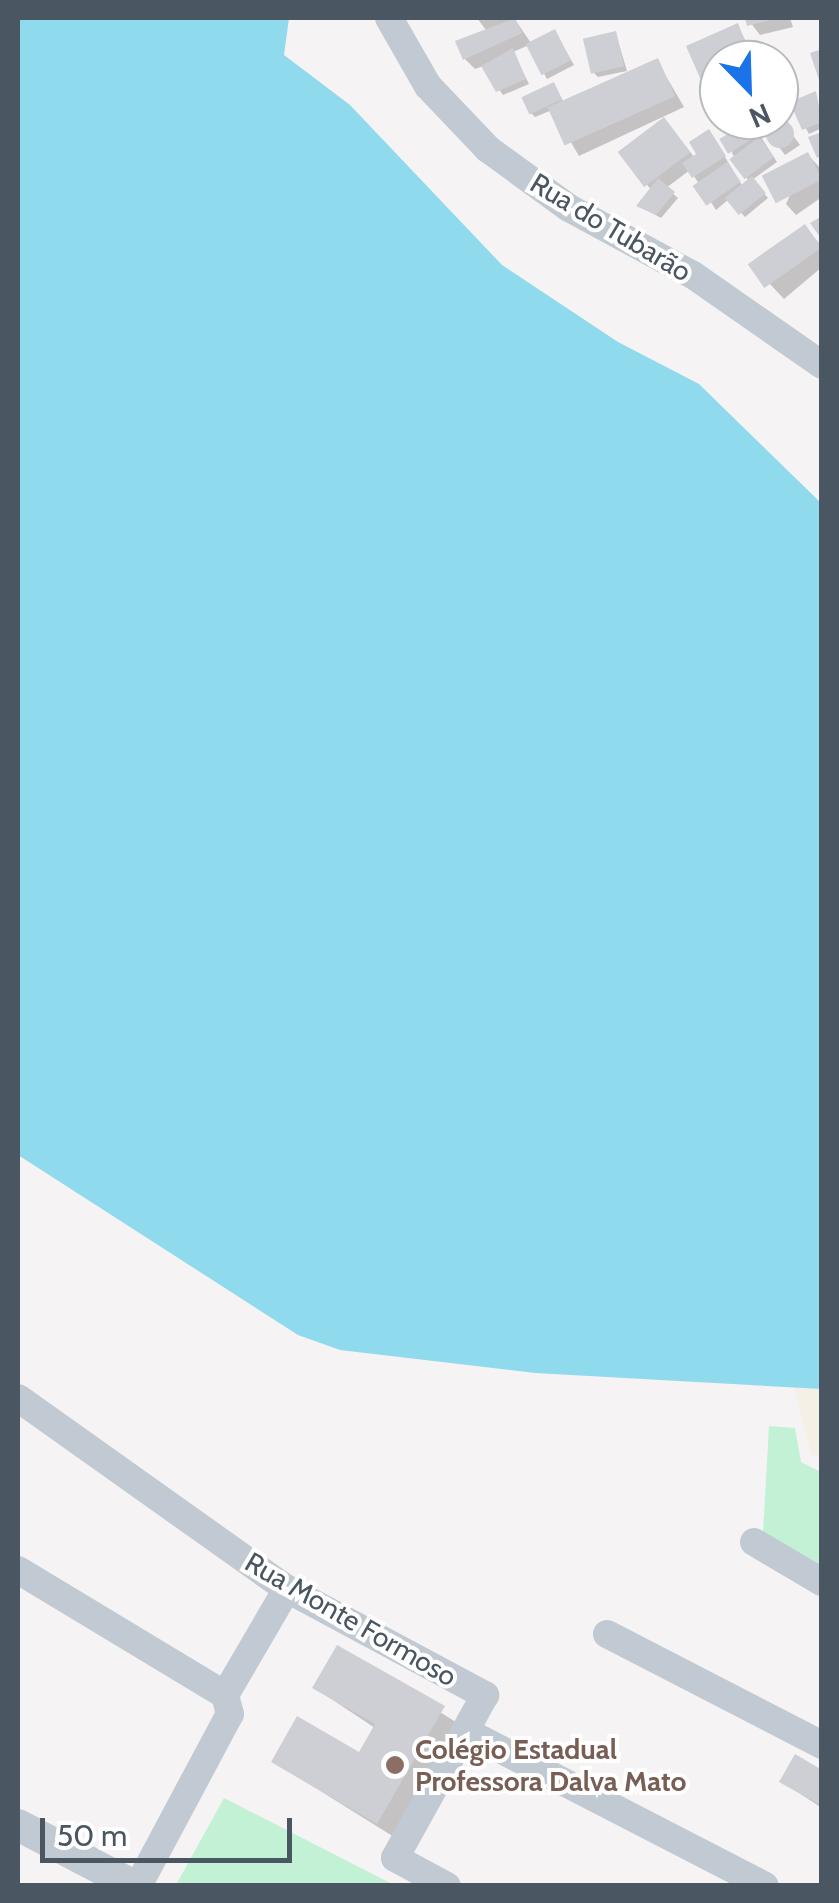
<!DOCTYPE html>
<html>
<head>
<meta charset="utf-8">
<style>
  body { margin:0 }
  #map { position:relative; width:839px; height:1903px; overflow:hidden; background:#f5f3f3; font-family:Cabin,sans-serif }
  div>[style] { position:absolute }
  .green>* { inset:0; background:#c3f1d5 }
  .sand>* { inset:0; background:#f5f0e5 }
  .water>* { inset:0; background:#90daee }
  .shadow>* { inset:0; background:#0003 }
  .building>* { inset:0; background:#cdcfd5; transform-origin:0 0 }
  .round { border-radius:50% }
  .minor>* { height:28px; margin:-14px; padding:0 14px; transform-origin:14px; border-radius:14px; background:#c1cad2 }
  .tertiary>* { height:32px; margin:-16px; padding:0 16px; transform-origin:16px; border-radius:16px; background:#c1cad2 }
  .dots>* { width:28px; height:28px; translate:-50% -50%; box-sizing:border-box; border:5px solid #fff; border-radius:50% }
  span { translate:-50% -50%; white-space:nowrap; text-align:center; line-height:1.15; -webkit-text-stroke:8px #fff; paint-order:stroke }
  .street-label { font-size:28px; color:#4a5661 }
  .education-label { font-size:28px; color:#785e54; font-weight:700 }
  .left { translate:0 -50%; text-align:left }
  .frame { position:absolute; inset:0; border:20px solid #4a5661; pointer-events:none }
  .north { position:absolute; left:699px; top:40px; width:100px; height:100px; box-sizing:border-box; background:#fff; border:2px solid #b7bbc0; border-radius:50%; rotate:157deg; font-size:28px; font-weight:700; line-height:40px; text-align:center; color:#4a5661 }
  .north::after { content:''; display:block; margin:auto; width:35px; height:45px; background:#1a73e8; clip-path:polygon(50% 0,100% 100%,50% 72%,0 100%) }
  .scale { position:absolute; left:40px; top:1818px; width:252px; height:45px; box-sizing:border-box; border:5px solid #4a5661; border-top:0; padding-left:12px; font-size:30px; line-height:35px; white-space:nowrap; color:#4a5661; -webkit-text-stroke:8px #fff; paint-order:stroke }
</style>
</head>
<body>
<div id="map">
  <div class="green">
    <i style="clip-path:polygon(769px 1426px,795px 1428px,801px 1462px,821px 1472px,821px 1569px,763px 1533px)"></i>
    <i style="clip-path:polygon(224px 1798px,394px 1885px,176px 1885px)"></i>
  </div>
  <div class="sand">
    <i style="clip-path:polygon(794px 1387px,821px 1389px,821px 1459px,811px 1454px)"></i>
  </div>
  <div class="water">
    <i style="clip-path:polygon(18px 18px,289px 18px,284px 55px,350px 105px,502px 265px,618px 342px,699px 384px,821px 503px,821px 1389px,535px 1373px,340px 1350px,298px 1335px,18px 1155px)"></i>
  </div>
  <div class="shadow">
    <i style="clip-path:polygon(477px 18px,514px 18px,531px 43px,555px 32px,574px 65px,547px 79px,529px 45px,513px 52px,529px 84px,503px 95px,483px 66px,475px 69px,465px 59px,486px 30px)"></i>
    <i style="clip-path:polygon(747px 18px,790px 18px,793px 27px,760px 35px)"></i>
    <i style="clip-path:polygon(737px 26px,757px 60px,719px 60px,719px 85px,712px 87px,702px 77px)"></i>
    <i style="clip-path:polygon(616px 34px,627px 71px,598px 77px,593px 72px)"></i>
    <i style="clip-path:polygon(657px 61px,684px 107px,579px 156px,552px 110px,535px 117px,530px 112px,554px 85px,565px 104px)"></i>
    <i style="clip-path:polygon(779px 88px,790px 105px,815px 94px,822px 128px,809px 134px,796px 110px,780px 118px,800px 145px,785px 155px,764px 127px,757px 131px,777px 162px,752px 180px,768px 198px,745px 217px,729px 199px,716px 210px,690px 170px,666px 188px,678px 198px,661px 218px,639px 206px,652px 190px,647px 185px,664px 120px,695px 158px,713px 137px,743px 187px,749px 182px,732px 153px,736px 133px,728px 120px,779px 120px)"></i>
    <i style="clip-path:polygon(808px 155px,822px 170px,822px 197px,796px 215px,786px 204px)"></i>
    <i style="clip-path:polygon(804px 227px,822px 246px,822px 267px,784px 299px,756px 269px)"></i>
    <i style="clip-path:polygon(338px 1648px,459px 1724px,394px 1837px,274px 1762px,360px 1755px,375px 1728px,315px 1688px)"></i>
    <i style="clip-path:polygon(822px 1773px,822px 1808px,782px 1782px)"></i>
  </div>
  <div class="building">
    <i style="clip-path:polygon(515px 18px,522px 33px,463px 60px,455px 41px)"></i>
    <i style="clip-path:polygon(745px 18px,775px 18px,775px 19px,747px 26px)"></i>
    <i style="clip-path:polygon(738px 23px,751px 57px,719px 60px,719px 70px,700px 78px,686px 46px)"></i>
    <i style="left:555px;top:29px;width:35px;height:33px;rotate:63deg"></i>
    <i style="left:616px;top:31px;width:36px;height:34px;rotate:77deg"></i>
    <i style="clip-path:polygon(513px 48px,526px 79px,496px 92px,481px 66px)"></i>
    <i style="clip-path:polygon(822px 49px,822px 86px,821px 86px,810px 53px)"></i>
    <i style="left:658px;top:58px;width:42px;height:121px;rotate:66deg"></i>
    <i style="left:554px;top:82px;width:19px;height:36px;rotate:65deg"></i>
    <i style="clip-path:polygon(816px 91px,822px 122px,802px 130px,790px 102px)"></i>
    <i style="left:664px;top:117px;width:44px;height:58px;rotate:53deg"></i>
    <i class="round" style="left:766px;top:120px;width:28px;height:28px"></i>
    <i style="clip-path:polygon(725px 120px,748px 120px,730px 130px)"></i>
    <i style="left:751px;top:120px;width:17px;height:37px;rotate:59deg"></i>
    <i style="clip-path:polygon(709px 129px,726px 156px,692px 178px,682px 163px,696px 154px,689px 142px)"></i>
    <i style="clip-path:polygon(822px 132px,822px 156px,817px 158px,808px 137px)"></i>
    <i style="left:759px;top:137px;width:25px;height:37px;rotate:53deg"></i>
    <i style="left:808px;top:152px;width:31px;height:52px;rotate:63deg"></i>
    <i style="left:727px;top:162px;width:24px;height:42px;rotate:55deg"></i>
    <i style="left:752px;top:176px;width:22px;height:35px;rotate:51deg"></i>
    <i style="clip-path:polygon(658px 178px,675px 192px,656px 215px,636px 206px)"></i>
    <i style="clip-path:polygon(822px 216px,822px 240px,810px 223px)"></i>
    <i style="left:805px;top:224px;width:29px;height:70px;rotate:55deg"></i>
    <i style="clip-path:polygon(337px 1645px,445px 1706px,377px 1824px,271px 1762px,297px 1716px,359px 1752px,375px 1724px,312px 1688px)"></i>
    <i style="clip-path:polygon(795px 1754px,822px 1770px,822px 1806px,779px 1782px)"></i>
  </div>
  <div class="minor">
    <i style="left:389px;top:18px;width:78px;rotate:60.2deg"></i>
    <i style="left:428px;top:86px;width:87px;rotate:46.4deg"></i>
    <i style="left:488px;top:149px;width:100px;rotate:36.1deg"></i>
    <i style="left:569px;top:208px;width:141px;rotate:28.4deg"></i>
    <i style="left:693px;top:275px;width:157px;rotate:34.9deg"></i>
    <i style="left:18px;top:1398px;width:330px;rotate:35.4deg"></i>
    <i style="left:287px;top:1589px;width:225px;rotate:28.2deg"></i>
    <i style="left:485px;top:1695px;width:186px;rotate:118.9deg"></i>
    <i style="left:395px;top:1858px;width:59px;rotate:28.3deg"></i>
    <i style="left:754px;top:1542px;width:79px;rotate:30.5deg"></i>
    <i style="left:18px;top:1570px;width:242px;rotate:31.1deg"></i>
    <i style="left:607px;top:1634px;width:242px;rotate:27.3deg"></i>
    <i style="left:467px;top:1732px;width:335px;rotate:27.3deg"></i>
    <i style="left:138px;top:1886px;width:195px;rotate:-61.9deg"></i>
    <i style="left:230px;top:1714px;width:20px;rotate:-105deg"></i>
    <i style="left:225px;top:1695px;width:123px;rotate:-59.7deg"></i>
  </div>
  <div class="tertiary">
    <i style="left:18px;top:1825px;width:131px;rotate:27.7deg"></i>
  </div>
  <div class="dots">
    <i style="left:395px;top:1765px;background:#8d6e63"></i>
  </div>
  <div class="street-label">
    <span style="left:611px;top:227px;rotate:31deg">Rua do Tubarão</span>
    <span style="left:351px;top:1619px;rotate:30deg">Rua Monte Formoso</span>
  </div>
  <div class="education-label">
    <span class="left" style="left:415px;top:1765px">Colégio Estadual<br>Professora Dalva Mato</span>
  </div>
  <div class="frame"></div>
  <div class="north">N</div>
  <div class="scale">50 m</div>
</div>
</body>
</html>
